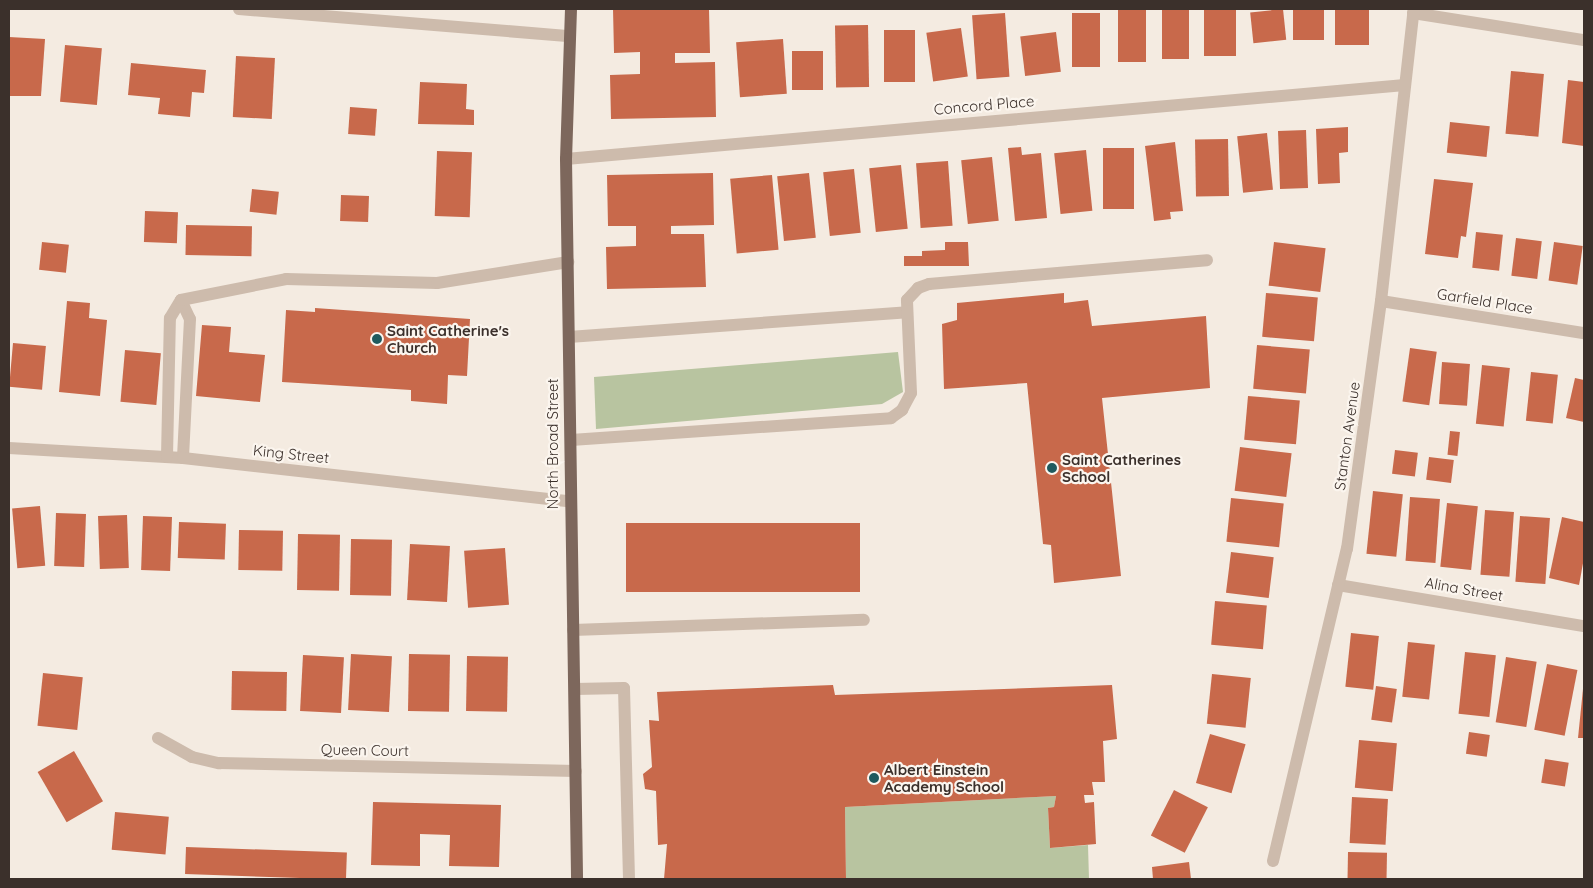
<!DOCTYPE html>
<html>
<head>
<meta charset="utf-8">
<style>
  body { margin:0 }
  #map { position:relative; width:1593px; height:888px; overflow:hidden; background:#f4ebe1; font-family:Quicksand,sans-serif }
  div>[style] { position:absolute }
  .green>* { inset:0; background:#b8c4a0 }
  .building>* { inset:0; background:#c8694b; transform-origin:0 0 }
  .minor>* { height:12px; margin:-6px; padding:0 6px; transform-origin:6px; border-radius:6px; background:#cdbbac }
  .major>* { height:12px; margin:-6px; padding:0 6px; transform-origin:6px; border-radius:6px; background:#7d675c }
  .dots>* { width:14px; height:14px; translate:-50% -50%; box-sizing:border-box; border:2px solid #fbf5ee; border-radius:50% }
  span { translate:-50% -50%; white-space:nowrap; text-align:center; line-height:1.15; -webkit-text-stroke:4.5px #fbf5ee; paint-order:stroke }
  .street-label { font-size:15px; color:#3b302b }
  .poi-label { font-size:15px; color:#3b302b; font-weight:700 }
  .left { translate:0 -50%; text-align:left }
  .frame { position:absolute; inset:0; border:10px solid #3b302b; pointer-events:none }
</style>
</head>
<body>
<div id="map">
  <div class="green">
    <i style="clip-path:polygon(898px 352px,903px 392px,882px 404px,596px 429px,594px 377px)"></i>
    <i style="clip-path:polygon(1056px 796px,1054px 807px,1048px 808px,1050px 848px,1088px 845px,1089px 879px,846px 879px,845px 807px)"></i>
  </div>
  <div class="building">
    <i style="clip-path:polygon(613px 9px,709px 9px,710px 53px,675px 53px,675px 63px,715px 62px,716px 117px,611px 119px,610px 75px,640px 74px,640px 52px,614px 53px)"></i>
    <i style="left:1118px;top:9px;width:28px;height:53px"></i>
    <i style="left:1162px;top:9px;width:27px;height:50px"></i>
    <i style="left:1204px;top:9px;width:32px;height:47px"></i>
    <i style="left:1283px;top:9px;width:31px;height:33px;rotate:84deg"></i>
    <i style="left:1293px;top:9px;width:31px;height:31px"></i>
    <i style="left:1335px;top:9px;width:34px;height:36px"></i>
    <i style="left:1005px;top:13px;width:64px;height:33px;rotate:86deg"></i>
    <i style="left:1072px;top:13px;width:28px;height:54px"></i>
    <i style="left:868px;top:25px;width:62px;height:33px;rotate:89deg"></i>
    <i style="left:961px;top:28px;width:49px;height:35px;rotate:82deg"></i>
    <i style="left:884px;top:30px;width:31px;height:52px"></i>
    <i style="left:1056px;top:32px;width:40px;height:36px;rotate:83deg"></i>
    <i style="clip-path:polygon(9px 37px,45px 39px,41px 96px,9px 96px)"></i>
    <i style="left:783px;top:39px;width:55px;height:47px;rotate:86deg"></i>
    <i style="left:65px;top:45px;width:37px;height:57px;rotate:5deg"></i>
    <i style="left:792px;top:51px;width:31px;height:39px"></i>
    <i style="left:236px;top:56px;width:39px;height:61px;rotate:3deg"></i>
    <i style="clip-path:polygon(131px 63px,206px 70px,204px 93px,192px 92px,190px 117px,158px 114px,160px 98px,128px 95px)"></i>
    <i style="left:1511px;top:71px;width:33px;height:63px;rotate:5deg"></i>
    <i style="clip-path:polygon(1568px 80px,1584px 82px,1584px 146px,1562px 143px)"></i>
    <i style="clip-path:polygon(420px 82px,467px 84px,466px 109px,474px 110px,474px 125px,418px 124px)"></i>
    <i style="left:350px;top:107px;width:27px;height:27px;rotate:4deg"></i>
    <i style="left:1450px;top:122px;width:40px;height:31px;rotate:6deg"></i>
    <i style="clip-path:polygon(1348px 127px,1348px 152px,1339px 153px,1340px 183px,1318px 184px,1316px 129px)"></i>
    <i style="left:1306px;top:130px;width:58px;height:28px;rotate:88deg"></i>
    <i style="left:1267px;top:133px;width:57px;height:30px;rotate:84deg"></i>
    <i style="left:1228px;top:139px;width:57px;height:33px;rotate:89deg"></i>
    <i style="clip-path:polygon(1175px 142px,1183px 211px,1170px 212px,1171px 219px,1154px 221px,1145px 146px)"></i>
    <i style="clip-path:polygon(1021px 147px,1022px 155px,1041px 153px,1047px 218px,1015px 221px,1008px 148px)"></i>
    <i style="left:1103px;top:148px;width:31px;height:61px"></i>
    <i style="left:1086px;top:150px;width:61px;height:32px;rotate:84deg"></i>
    <i style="left:437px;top:151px;width:35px;height:65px;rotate:2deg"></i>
    <i style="left:992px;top:157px;width:64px;height:31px;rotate:84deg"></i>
    <i style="left:948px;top:161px;width:65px;height:32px;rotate:86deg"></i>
    <i style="left:901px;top:165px;width:64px;height:32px;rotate:84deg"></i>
    <i style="left:854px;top:169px;width:64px;height:31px;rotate:84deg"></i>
    <i style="clip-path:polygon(713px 173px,714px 225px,671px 226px,671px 234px,704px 234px,706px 287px,607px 289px,606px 247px,636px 246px,636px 226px,608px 226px,607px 175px)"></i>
    <i style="left:809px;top:173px;width:65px;height:32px;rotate:84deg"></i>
    <i style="left:772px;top:175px;width:75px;height:42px;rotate:85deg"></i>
    <i style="clip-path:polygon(1434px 179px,1473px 183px,1466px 237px,1461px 236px,1458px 258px,1425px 254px)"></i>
    <i style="left:252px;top:189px;width:27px;height:23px;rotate:6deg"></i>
    <i style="left:341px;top:195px;width:28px;height:26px;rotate:2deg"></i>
    <i style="left:145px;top:211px;width:33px;height:31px;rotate:2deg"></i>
    <i style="left:186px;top:225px;width:66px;height:30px;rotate:1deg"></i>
    <i style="left:1476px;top:232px;width:27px;height:36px;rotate:6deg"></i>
    <i style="left:1516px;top:238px;width:26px;height:38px;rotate:7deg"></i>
    <i style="left:42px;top:242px;width:27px;height:28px;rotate:6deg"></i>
    <i style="clip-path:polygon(945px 242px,968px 242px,969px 266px,904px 266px,904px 256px,922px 256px,922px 251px,945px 250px)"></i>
    <i style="left:1274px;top:242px;width:52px;height:44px;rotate:7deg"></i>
    <i style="left:1554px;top:242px;width:29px;height:39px;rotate:8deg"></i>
    <i style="clip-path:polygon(1064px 293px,1064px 303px,1088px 300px,1092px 326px,1206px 316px,1210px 388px,1102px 398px,1121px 576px,1054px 583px,1051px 545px,1043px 544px,1027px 383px,944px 389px,942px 324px,957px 320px,957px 303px)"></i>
    <i style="left:1266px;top:293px;width:52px;height:44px;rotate:5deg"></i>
    <i style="clip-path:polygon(67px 301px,90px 303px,89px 318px,107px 320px,100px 396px,59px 392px)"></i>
    <i style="clip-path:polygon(315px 308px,470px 319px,467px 376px,448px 375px,447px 404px,411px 401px,411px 390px,282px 382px,286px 310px,315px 312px)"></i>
    <i style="clip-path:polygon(202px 325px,231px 327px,229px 352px,265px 355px,260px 402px,196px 396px)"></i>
    <i style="left:13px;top:343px;width:33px;height:44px;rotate:5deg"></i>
    <i style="left:1257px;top:345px;width:53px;height:44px;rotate:5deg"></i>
    <i style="left:1410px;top:348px;width:27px;height:54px;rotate:8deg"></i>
    <i style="left:125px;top:350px;width:36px;height:52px;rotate:5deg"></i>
    <i style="left:1442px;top:362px;width:28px;height:42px;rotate:4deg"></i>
    <i style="left:1482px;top:365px;width:28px;height:59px;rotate:6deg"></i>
    <i style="left:1531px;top:372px;width:27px;height:49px;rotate:6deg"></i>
    <i style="clip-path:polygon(1575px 378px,1584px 380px,1584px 422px,1566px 418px)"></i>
    <i style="left:1248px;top:396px;width:52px;height:44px;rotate:5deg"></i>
    <i style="left:1450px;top:431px;width:10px;height:24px;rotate:6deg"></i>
    <i style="left:1240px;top:447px;width:52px;height:44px;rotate:7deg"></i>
    <i style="left:1395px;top:450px;width:23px;height:24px;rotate:7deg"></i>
    <i style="left:1429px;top:457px;width:25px;height:23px;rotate:7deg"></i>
    <i style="left:1373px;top:491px;width:30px;height:63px;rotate:6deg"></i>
    <i style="left:1410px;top:497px;width:30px;height:64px;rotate:4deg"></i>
    <i style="left:1231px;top:498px;width:53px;height:44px;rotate:6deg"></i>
    <i style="left:1447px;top:503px;width:31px;height:64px;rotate:6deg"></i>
    <i style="left:40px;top:506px;width:60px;height:28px;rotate:85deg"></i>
    <i style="left:1485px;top:510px;width:29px;height:65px;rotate:4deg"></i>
    <i style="left:56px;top:513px;width:30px;height:53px;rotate:2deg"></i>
    <i style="left:127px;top:515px;width:53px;height:29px;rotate:88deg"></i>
    <i style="left:143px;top:516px;width:29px;height:54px;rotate:2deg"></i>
    <i style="left:1520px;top:516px;width:30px;height:66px;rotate:4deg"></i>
    <i style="clip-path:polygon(1562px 517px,1584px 522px,1584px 558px,1579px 585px,1549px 578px)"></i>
    <i style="left:179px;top:522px;width:47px;height:36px;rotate:2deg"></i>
    <i style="left:626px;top:523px;width:234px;height:69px"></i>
    <i style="left:239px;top:530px;width:44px;height:40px;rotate:1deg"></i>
    <i style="left:298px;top:534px;width:42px;height:56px;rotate:1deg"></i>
    <i style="left:351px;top:539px;width:41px;height:56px;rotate:1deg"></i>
    <i style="left:410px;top:544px;width:40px;height:56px;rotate:3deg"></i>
    <i style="left:505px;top:548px;width:57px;height:41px;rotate:86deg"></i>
    <i style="left:1231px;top:552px;width:43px;height:41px;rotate:7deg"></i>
    <i style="left:1215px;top:601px;width:52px;height:44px;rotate:5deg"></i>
    <i style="left:1351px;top:633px;width:28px;height:54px;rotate:6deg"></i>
    <i style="left:1408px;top:642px;width:27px;height:55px;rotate:6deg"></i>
    <i style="left:1465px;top:652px;width:31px;height:62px;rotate:6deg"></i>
    <i style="left:351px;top:654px;width:41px;height:56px;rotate:3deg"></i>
    <i style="left:409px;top:654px;width:41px;height:57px;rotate:1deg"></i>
    <i style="left:303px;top:655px;width:41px;height:56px;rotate:3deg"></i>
    <i style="left:467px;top:656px;width:41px;height:55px;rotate:1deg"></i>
    <i style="left:1506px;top:657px;width:31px;height:66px;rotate:9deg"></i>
    <i style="left:1547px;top:664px;width:31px;height:67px;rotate:11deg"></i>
    <i style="left:232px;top:671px;width:55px;height:39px;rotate:1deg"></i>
    <i style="left:43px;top:673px;width:40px;height:53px;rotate:6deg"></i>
    <i style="left:1212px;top:674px;width:39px;height:50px;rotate:6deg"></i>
    <i style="clip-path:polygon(833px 685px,835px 695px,1112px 685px,1117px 739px,1103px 741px,1105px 782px,1092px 782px,1094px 795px,1084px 795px,1085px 803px,1094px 802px,1096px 844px,1050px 848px,1048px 808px,1054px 807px,1056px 796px,845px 807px,846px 879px,664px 879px,667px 844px,658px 845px,656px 791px,645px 789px,643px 774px,652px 767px,649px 720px,659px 721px,657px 692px)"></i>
    <i style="left:1376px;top:686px;width:21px;height:34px;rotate:8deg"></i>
    <i style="clip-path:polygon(1583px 689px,1584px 690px,1584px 738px,1578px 738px)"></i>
    <i style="left:1469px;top:732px;width:21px;height:22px;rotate:8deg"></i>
    <i style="left:1210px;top:734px;width:37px;height:51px;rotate:16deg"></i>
    <i style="left:1359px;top:740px;width:38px;height:48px;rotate:5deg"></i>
    <i style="left:74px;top:751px;width:58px;height:42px;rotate:60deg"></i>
    <i style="left:1545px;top:759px;width:24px;height:24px;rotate:9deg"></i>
    <i style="left:1174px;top:790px;width:38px;height:51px;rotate:27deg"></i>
    <i style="left:1352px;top:797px;width:36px;height:46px;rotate:3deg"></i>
    <i style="clip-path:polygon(373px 802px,501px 805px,499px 867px,449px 866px,450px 835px,420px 834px,420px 866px,371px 865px)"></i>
    <i style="left:115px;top:812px;width:54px;height:38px;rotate:5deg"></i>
    <i style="left:186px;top:847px;width:161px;height:27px;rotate:2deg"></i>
    <i style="left:1348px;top:852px;width:39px;height:27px;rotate:1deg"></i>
    <i style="clip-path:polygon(1189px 862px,1191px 879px,1153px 879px,1152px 867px)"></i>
  </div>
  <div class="minor">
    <i style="left:239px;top:9px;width:332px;rotate:4.7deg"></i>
    <i style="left:1413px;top:13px;width:173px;rotate:9deg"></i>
    <i style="left:566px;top:159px;width:842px;rotate:-5.04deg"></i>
    <i style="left:181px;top:300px;width:21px;rotate:65deg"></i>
    <i style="left:190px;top:319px;width:139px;rotate:92.9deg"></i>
    <i style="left:1381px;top:301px;width:206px;rotate:9deg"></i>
    <i style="left:569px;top:337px;width:339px;rotate:-4.2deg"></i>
    <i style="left:571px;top:440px;width:321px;rotate:-3.9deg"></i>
    <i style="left:891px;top:418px;width:14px;rotate:-36deg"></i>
    <i style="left:902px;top:410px;width:19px;rotate:-62deg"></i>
    <i style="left:911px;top:393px;width:93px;rotate:-92.5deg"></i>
    <i style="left:907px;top:300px;width:16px;rotate:-47deg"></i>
    <i style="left:918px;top:288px;width:12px;rotate:-20deg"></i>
    <i style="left:929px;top:284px;width:279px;rotate:-4.9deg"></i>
    <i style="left:9px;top:448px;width:174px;rotate:3.3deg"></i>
    <i style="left:183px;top:458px;width:388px;rotate:6.4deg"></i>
    <i style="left:167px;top:457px;width:139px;rotate:-88.8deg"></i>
    <i style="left:170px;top:318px;width:21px;rotate:-59deg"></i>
    <i style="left:181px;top:300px;width:107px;rotate:-11.3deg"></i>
    <i style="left:286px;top:279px;width:151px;rotate:1.5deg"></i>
    <i style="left:437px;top:283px;width:133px;rotate:-9.1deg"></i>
    <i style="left:1338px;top:585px;width:249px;rotate:9.5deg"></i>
    <i style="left:573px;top:630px;width:291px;rotate:-2deg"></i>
    <i style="left:575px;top:689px;width:49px;rotate:-1.2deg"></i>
    <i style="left:624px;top:688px;width:191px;rotate:88.5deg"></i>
    <i style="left:158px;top:738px;width:39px;rotate:29deg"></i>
    <i style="left:192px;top:757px;width:28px;rotate:13deg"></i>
    <i style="left:219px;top:763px;width:357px;rotate:1.3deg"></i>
    <i style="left:1273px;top:861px;width:321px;rotate:-76.7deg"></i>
    <i style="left:1347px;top:549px;width:250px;rotate:-82.2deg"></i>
    <i style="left:1381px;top:301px;width:294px;rotate:-83.6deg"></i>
  </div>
  <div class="major">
    <i style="left:571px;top:9px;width:150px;rotate:91.9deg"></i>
    <i style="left:566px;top:159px;width:720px;rotate:89.12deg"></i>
  </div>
  <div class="dots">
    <i style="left:377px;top:339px;background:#1f5a5e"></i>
    <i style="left:1052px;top:468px;background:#1f5a5e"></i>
    <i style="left:874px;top:778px;background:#1f5a5e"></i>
  </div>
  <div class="street-label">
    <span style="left:984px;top:105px;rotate:-5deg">Concord Place</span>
    <span style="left:1485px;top:301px;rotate:9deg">Garfield Place</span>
    <span style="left:1347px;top:436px;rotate:-82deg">Stanton Avenue</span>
    <span style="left:553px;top:444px;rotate:-90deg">North Broad Street</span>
    <span style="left:291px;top:454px;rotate:6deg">King Street</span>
    <span style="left:1464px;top:589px;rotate:10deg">Alina Street</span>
    <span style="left:365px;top:750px;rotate:1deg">Queen Court</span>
  </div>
  <div class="poi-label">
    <span class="left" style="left:387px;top:339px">Saint Catherine's<br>Church</span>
    <span class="left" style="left:1062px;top:468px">Saint Catherines<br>School</span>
    <span class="left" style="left:884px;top:778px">Albert Einstein<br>Academy School</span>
  </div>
  <div class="frame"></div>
</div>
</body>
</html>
